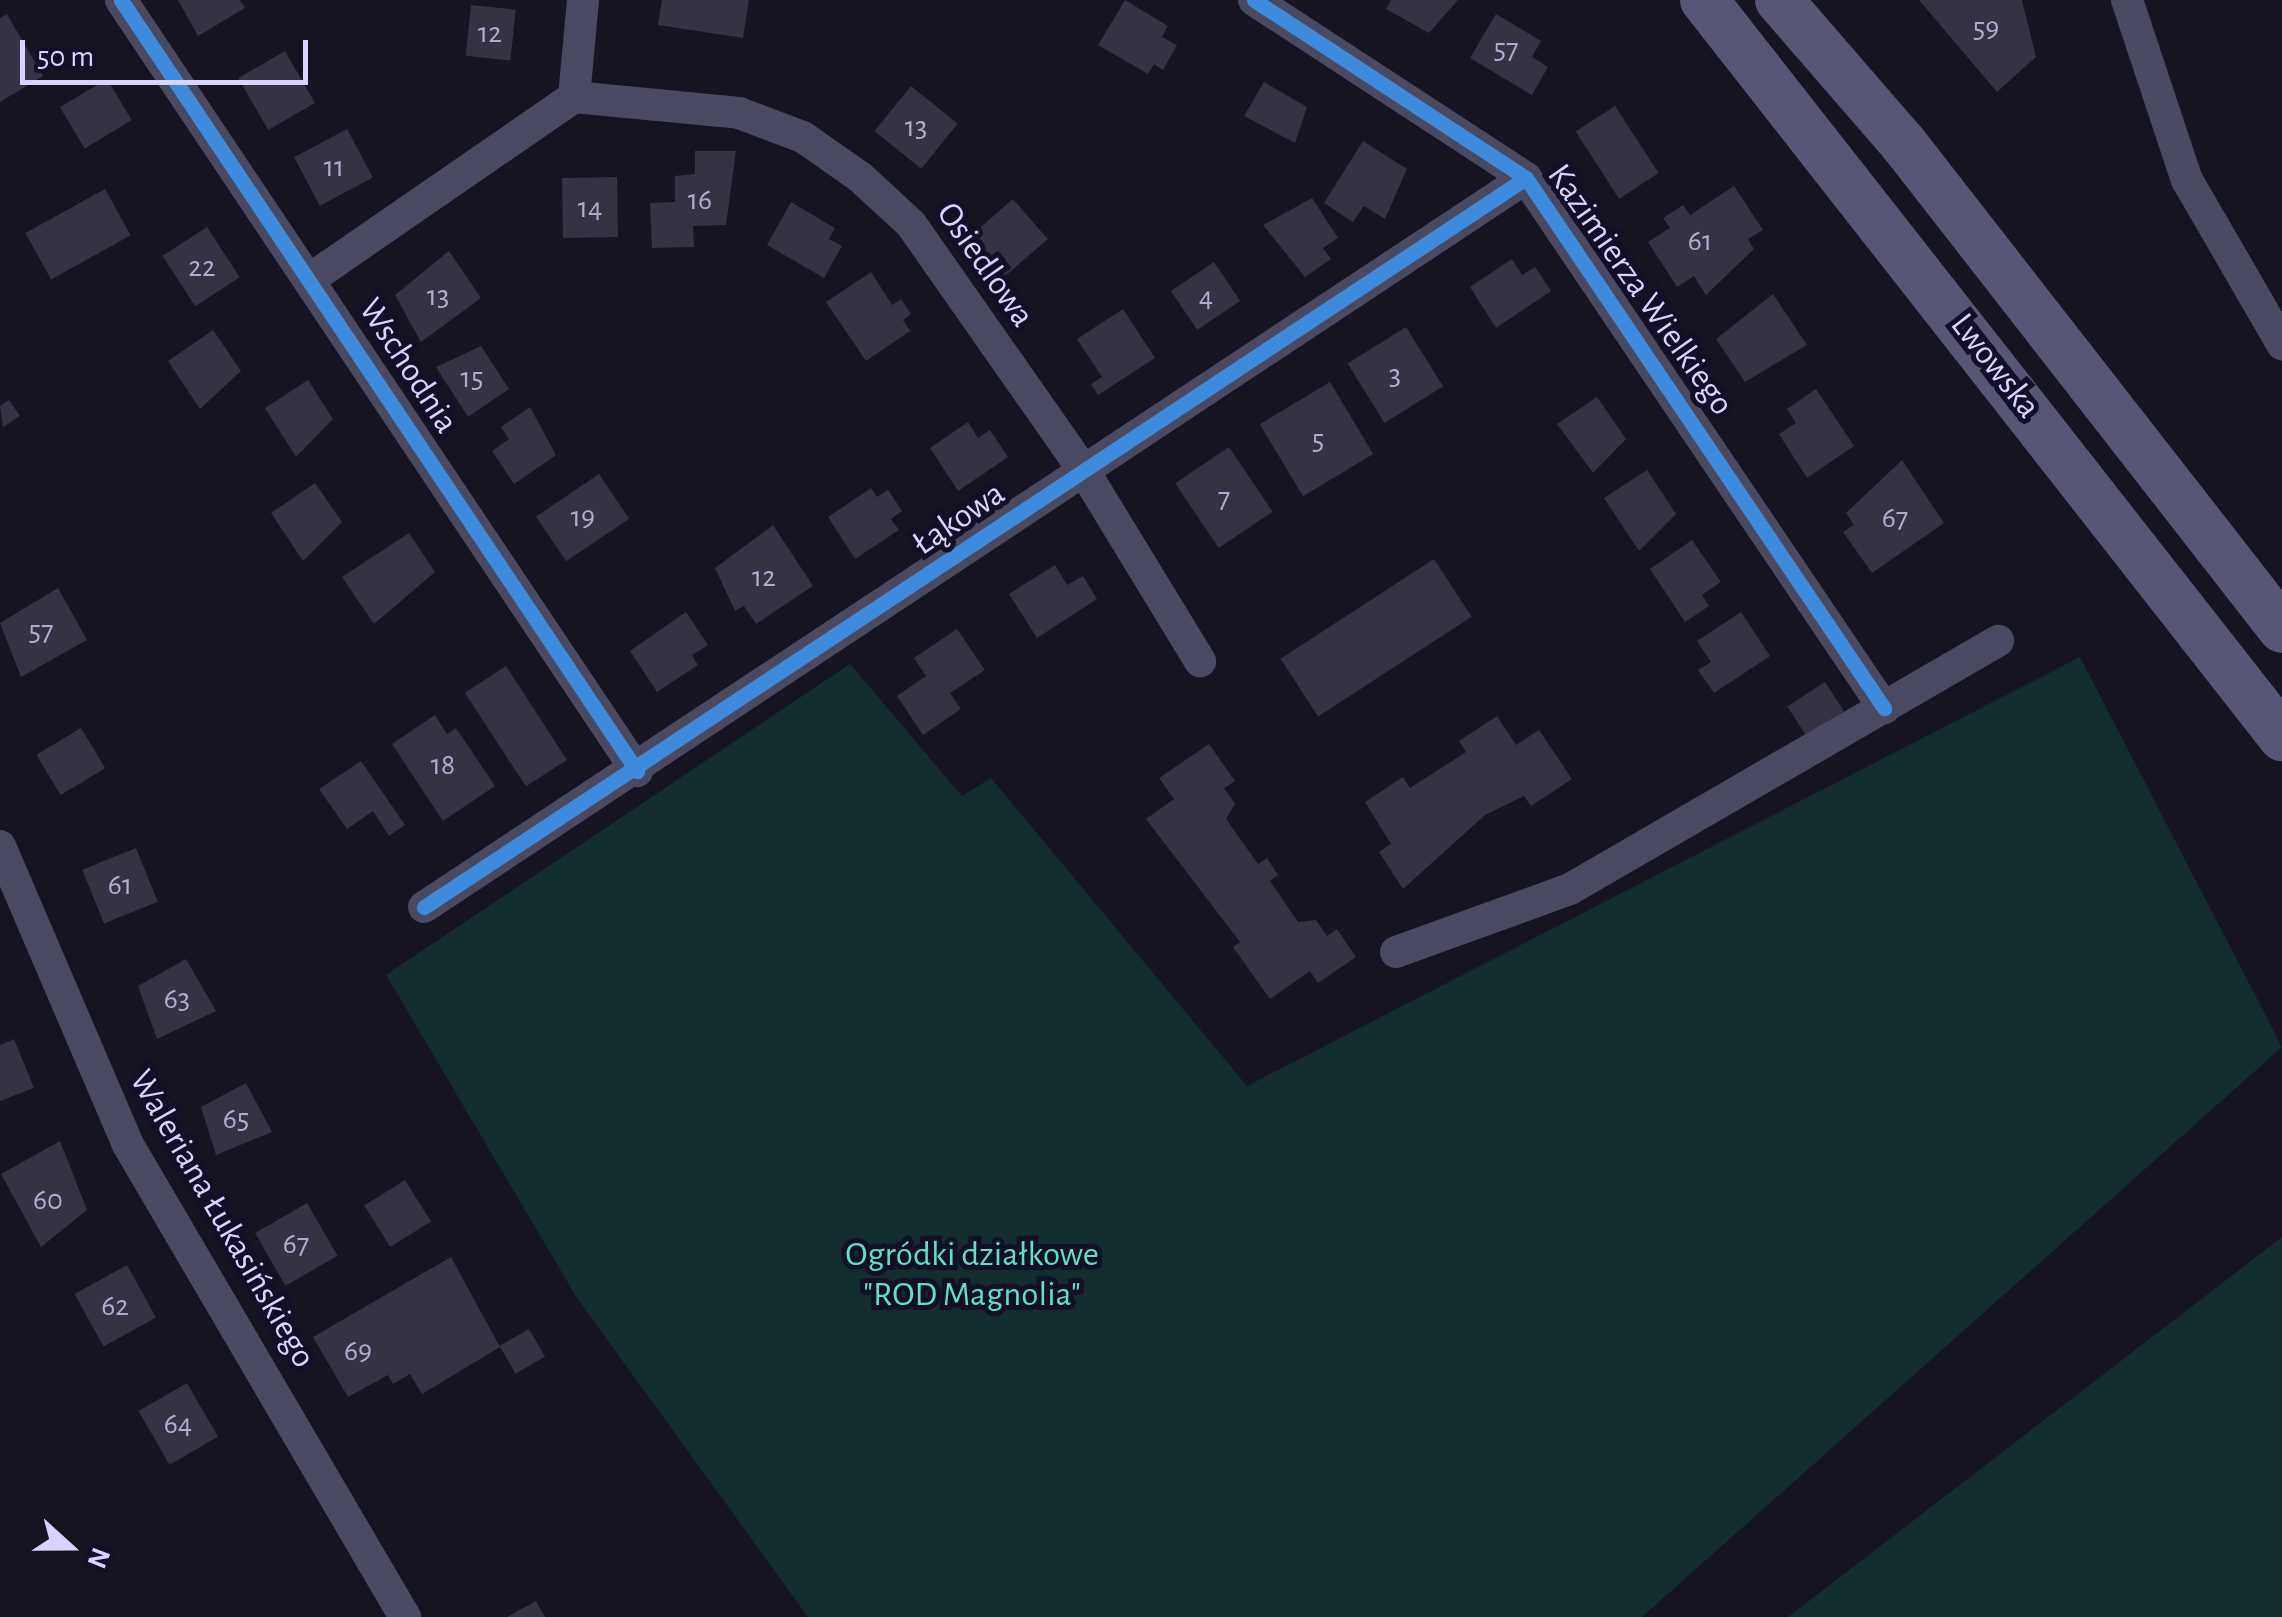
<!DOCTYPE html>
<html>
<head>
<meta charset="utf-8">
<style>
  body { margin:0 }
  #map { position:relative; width:2282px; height:1617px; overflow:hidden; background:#161421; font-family:"Alegreya Sans",sans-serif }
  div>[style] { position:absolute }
  .green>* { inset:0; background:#132c2d }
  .building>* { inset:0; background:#343243; transform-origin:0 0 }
  .minor>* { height:32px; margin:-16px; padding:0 16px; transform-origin:16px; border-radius:16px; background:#4a4962 }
  .secondary>* { height:48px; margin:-24px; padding:0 24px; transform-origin:24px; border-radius:24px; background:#575674 }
  .cycleway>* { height:15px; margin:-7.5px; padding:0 7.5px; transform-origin:7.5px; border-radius:7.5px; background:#408adc }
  span { translate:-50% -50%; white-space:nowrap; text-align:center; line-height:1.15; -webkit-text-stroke:10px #130f26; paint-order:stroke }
  .number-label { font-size:30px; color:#b0acd0 }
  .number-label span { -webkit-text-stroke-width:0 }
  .street-label { font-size:35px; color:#d9d4ff }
  .park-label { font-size:35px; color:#5fe0c0 }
  .north { position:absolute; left:20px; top:1497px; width:100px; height:100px; -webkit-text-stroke:8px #130f26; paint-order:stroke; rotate:111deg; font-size:28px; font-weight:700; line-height:40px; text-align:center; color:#d9d4ff }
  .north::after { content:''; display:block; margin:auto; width:35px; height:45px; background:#d9d4ff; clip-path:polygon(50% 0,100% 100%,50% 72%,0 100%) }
  .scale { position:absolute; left:20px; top:40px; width:288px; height:45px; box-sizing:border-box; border:5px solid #d9d4ff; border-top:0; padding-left:12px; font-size:30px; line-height:35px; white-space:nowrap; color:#d9d4ff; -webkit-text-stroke:8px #130f26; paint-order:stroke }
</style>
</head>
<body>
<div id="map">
  <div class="green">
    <i style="clip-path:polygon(2080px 657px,2282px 1047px,1642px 1617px,808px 1617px,577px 1298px,386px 975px,850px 664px,962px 796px,991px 778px,1247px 1086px)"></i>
    <i style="clip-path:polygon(2282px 1237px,2282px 1617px,1788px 1617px)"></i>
  </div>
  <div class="building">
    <i style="clip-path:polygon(178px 0,240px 0,245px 8px,198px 36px)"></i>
    <i style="clip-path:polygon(662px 0,749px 0,743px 38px,658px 25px)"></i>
    <i style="clip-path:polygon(1125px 0,1168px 26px,1162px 37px,1177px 45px,1163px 70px,1154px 64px,1148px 74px,1098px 45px)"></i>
    <i style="clip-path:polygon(1391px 0,1458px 0,1429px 33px,1386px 9px)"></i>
    <i style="clip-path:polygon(1919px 0,2022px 0,2036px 57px,1997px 92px)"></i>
    <i style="left:471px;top:5px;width:45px;height:51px;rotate:6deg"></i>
    <i style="clip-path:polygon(7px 14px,43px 76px,0 102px,0 18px)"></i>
    <i style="clip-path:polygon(1496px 14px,1541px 41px,1532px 57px,1548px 67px,1532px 95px,1470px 58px)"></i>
    <i style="left:285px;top:51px;width:60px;height:54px;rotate:60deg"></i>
    <i style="left:107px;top:79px;width:48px;height:55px;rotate:59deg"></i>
    <i style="clip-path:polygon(1264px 82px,1307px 107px,1295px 143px,1244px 116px)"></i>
    <i style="left:911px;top:86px;width:60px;height:58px;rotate:39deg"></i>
    <i style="left:1615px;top:106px;width:80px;height:47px;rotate:57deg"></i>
    <i style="left:347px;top:129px;width:55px;height:60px;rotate:62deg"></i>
    <i style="clip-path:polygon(1363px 141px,1407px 169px,1385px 219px,1364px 206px,1353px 222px,1324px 203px)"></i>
    <i style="clip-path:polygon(695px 151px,736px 151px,726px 225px,693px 226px,694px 247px,652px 248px,650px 203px,675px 202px,675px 176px,695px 174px)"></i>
    <i style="left:617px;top:177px;width:60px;height:55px;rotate:89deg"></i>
    <i style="clip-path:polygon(1734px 186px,1763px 230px,1748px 239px,1754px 249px,1706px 295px,1694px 276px,1677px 287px,1648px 242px,1670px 228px,1663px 218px,1683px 205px,1690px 215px)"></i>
    <i style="left:105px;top:189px;width:53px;height:91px;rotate:61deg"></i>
    <i style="clip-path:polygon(1312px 198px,1338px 238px,1323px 248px,1331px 259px,1305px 277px,1263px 225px)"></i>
    <i style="left:1013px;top:199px;width:53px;height:61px;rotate:49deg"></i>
    <i style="clip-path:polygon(791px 202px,835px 228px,829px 239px,842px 246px,824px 278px,767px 245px)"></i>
    <i style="left:207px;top:227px;width:60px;height:53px;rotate:57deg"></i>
    <i style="clip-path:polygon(449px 251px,481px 298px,421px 342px,395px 295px)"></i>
    <i style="clip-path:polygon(1512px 259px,1522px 275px,1535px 267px,1551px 291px,1496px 328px,1470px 287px)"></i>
    <i style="left:1214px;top:262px;width:47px;height:52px;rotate:56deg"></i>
    <i style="clip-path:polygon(871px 272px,892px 305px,901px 299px,911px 314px,903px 320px,910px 331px,866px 361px,826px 302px)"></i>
    <i style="clip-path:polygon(1773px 294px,1807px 345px,1745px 382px,1716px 339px)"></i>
    <i style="clip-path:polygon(1123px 309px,1155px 358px,1098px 395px,1091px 384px,1102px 377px,1077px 339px)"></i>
    <i style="left:1406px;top:327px;width:70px;height:69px;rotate:58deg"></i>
    <i style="clip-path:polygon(213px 330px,241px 371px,200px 409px,168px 361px)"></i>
    <i style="clip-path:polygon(481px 346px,509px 389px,468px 417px,436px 367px)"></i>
    <i style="clip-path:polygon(308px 380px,333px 419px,296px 457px,265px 408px)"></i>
    <i style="left:1330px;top:382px;width:84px;height:82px;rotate:59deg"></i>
    <i style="clip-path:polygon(1816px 389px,1854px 446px,1807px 478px,1779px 434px,1796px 423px,1787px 409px)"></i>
    <i style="clip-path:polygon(1597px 397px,1626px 439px,1593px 473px,1557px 424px)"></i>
    <i style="clip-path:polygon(9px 400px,20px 416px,3px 427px,0 406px)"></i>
    <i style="clip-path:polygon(530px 407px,556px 455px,514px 484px,492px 451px,509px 439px,501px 427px)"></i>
    <i style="clip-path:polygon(968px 422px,978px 438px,990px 430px,1008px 457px,958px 491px,930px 448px)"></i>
    <i style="left:1229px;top:447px;width:78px;height:65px;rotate:56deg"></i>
    <i style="clip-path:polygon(1902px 460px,1944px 523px,1872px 573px,1843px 532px,1854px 525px,1846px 513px)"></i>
    <i style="clip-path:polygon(1647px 470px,1676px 514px,1639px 551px,1604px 498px)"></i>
    <i style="left:599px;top:474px;width:54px;height:76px;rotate:56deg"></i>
    <i style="clip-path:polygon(315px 483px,342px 522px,303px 561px,271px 513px)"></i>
    <i style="clip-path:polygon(871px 488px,877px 497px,888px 490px,902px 511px,891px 519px,899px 530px,855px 559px,828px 517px)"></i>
    <i style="clip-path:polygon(773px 525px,813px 586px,756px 624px,744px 606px,735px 611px,715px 568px)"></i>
    <i style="clip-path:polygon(409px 533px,435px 572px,374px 624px,342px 577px)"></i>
    <i style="clip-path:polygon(1692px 540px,1721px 582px,1702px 595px,1709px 606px,1685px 622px,1650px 569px)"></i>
    <i style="left:1434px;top:559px;width:69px;height:183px;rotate:57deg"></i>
    <i style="clip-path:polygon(1055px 565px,1067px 585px,1083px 576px,1097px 599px,1037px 638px,1009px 594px)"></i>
    <i style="clip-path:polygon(58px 588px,87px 640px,21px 677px,0 623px)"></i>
    <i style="clip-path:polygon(686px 612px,708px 645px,692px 655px,698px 665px,657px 692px,630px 651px)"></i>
    <i style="clip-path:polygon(1741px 612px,1770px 656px,1714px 693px,1698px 670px,1711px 662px,1697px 641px)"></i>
    <i style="clip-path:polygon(957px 629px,985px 670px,950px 693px,961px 709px,923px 735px,897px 696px,926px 676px,914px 658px)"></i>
    <i style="left:506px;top:666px;width:112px;height:49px;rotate:57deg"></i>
    <i style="left:1825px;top:682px;width:35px;height:45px;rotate:57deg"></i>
    <i style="clip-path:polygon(435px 715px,447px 734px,456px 728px,495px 786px,443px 821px,392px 744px)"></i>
    <i style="clip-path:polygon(1497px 716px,1516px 745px,1539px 730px,1572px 779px,1531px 806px,1524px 796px,1485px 815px,1403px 889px,1379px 852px,1391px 844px,1365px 802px,1403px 777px,1410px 788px,1466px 752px,1459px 741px)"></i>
    <i style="left:81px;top:728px;width:47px;height:52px;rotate:59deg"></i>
    <i style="clip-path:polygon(1209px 744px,1235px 781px,1224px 788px,1235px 804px,1226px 819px,1258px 864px,1267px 858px,1278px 875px,1270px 881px,1298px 922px,1316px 920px,1327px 936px,1337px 929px,1356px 957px,1318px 983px,1310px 971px,1270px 999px,1233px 947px,1240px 942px,1146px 819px,1174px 799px,1159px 778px)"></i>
    <i style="clip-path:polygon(361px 761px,405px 825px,389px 836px,373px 811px,347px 829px,319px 789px)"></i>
    <i style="left:136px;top:848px;width:58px;height:58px;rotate:68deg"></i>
    <i style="clip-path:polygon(186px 959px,216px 1011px,157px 1039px,138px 986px)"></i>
    <i style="clip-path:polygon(14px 1039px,34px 1088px,0 1101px,0 1045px)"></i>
    <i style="clip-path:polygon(246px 1083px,272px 1132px,216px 1155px,201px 1107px)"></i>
    <i style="clip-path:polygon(60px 1141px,87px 1210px,41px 1247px,1px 1174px)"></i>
    <i style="left:405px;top:1180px;width:49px;height:48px;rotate:58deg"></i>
    <i style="left:307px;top:1203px;width:61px;height:60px;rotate:60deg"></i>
    <i style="clip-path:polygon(451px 1257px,500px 1347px,422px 1394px,410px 1374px,393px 1384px,388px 1375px,348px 1397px,313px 1337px)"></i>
    <i style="left:127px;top:1265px;width:60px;height:60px;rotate:61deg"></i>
    <i style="left:529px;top:1329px;width:32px;height:34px;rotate:60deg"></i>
    <i style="left:187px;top:1383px;width:62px;height:56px;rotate:60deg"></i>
    <i style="clip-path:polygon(536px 1601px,545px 1617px,507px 1617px)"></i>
  </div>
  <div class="minor">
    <i style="left:121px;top:0;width:928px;rotate:56.21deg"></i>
    <i style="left:1254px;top:0;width:325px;rotate:33.2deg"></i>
    <i style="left:1526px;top:178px;width:640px;rotate:55.96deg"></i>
    <i style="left:2127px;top:0;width:190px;rotate:71.6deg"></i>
    <i style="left:2187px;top:180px;width:190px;rotate:59.9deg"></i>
    <i style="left:574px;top:97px;width:166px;rotate:5.5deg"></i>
    <i style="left:739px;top:113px;width:68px;rotate:20.6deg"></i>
    <i style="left:803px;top:137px;width:70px;rotate:35.1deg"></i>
    <i style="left:860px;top:177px;width:69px;rotate:42.7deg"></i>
    <i style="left:911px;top:224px;width:302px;rotate:55deg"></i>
    <i style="left:1084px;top:471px;width:223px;rotate:58.6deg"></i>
    <i style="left:313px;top:277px;width:317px;rotate:-34.6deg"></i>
    <i style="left:574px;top:97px;width:97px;rotate:-84.7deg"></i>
    <i style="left:0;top:846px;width:323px;rotate:66.8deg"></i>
    <i style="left:127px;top:1143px;width:550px;rotate:59.61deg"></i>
    <i style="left:424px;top:907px;width:1321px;rotate:-33.49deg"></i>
    <i style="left:1396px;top:952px;width:185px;rotate:-19.9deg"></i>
    <i style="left:1570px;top:889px;width:495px;rotate:-30.1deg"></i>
  </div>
  <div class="secondary">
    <i style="left:1704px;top:0;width:937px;rotate:51.89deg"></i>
    <i style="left:1779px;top:0;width:189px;rotate:49.1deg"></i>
    <i style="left:1903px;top:143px;width:616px;rotate:52.05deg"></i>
  </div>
  <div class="cycleway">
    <i style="left:121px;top:0;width:928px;rotate:56.21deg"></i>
    <i style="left:1254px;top:0;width:325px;rotate:33.2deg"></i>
    <i style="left:1526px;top:178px;width:640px;rotate:55.96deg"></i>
    <i style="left:424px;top:907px;width:1321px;rotate:-33.49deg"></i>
  </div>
  <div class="number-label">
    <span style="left:1986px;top:28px">59</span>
    <span style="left:490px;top:33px">12</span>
    <span style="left:1506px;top:49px">57</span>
    <span style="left:916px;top:127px">13</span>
    <span style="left:334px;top:167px">11</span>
    <span style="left:700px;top:200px">16</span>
    <span style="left:590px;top:208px">14</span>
    <span style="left:1700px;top:241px">61</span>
    <span style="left:202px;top:267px">22</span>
    <span style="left:438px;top:296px">13</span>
    <span style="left:1206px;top:297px">4</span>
    <span style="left:1395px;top:375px">3</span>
    <span style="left:472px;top:378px">15</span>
    <span style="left:1318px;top:440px">5</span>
    <span style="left:1224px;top:498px">7</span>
    <span style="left:583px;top:517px">19</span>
    <span style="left:1895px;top:518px">67</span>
    <span style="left:764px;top:577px">12</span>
    <span style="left:41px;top:631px">57</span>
    <span style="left:443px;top:765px">18</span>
    <span style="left:120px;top:885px">61</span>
    <span style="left:177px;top:999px">63</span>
    <span style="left:236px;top:1119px">65</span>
    <span style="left:48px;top:1200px">60</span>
    <span style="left:296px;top:1244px">67</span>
    <span style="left:115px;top:1306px">62</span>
    <span style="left:358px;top:1351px">69</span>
    <span style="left:178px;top:1424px">64</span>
  </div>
  <div class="street-label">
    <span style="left:985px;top:265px;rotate:55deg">Osiedlowa</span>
    <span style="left:1640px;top:290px;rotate:55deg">Kazimierza Wielkiego</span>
    <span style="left:408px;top:366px;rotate:57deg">Wschodnia</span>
    <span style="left:1995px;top:366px;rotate:52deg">Lwowska</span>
    <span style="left:959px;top:519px;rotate:-34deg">Łąkowa</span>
    <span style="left:222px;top:1219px;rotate:60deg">Waleriana Łukasińskiego</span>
  </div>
  <div class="park-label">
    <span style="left:972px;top:1275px">Ogródki działkowe<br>"ROD Magnolia"</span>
  </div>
  <div class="north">N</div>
  <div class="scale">50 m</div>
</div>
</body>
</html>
